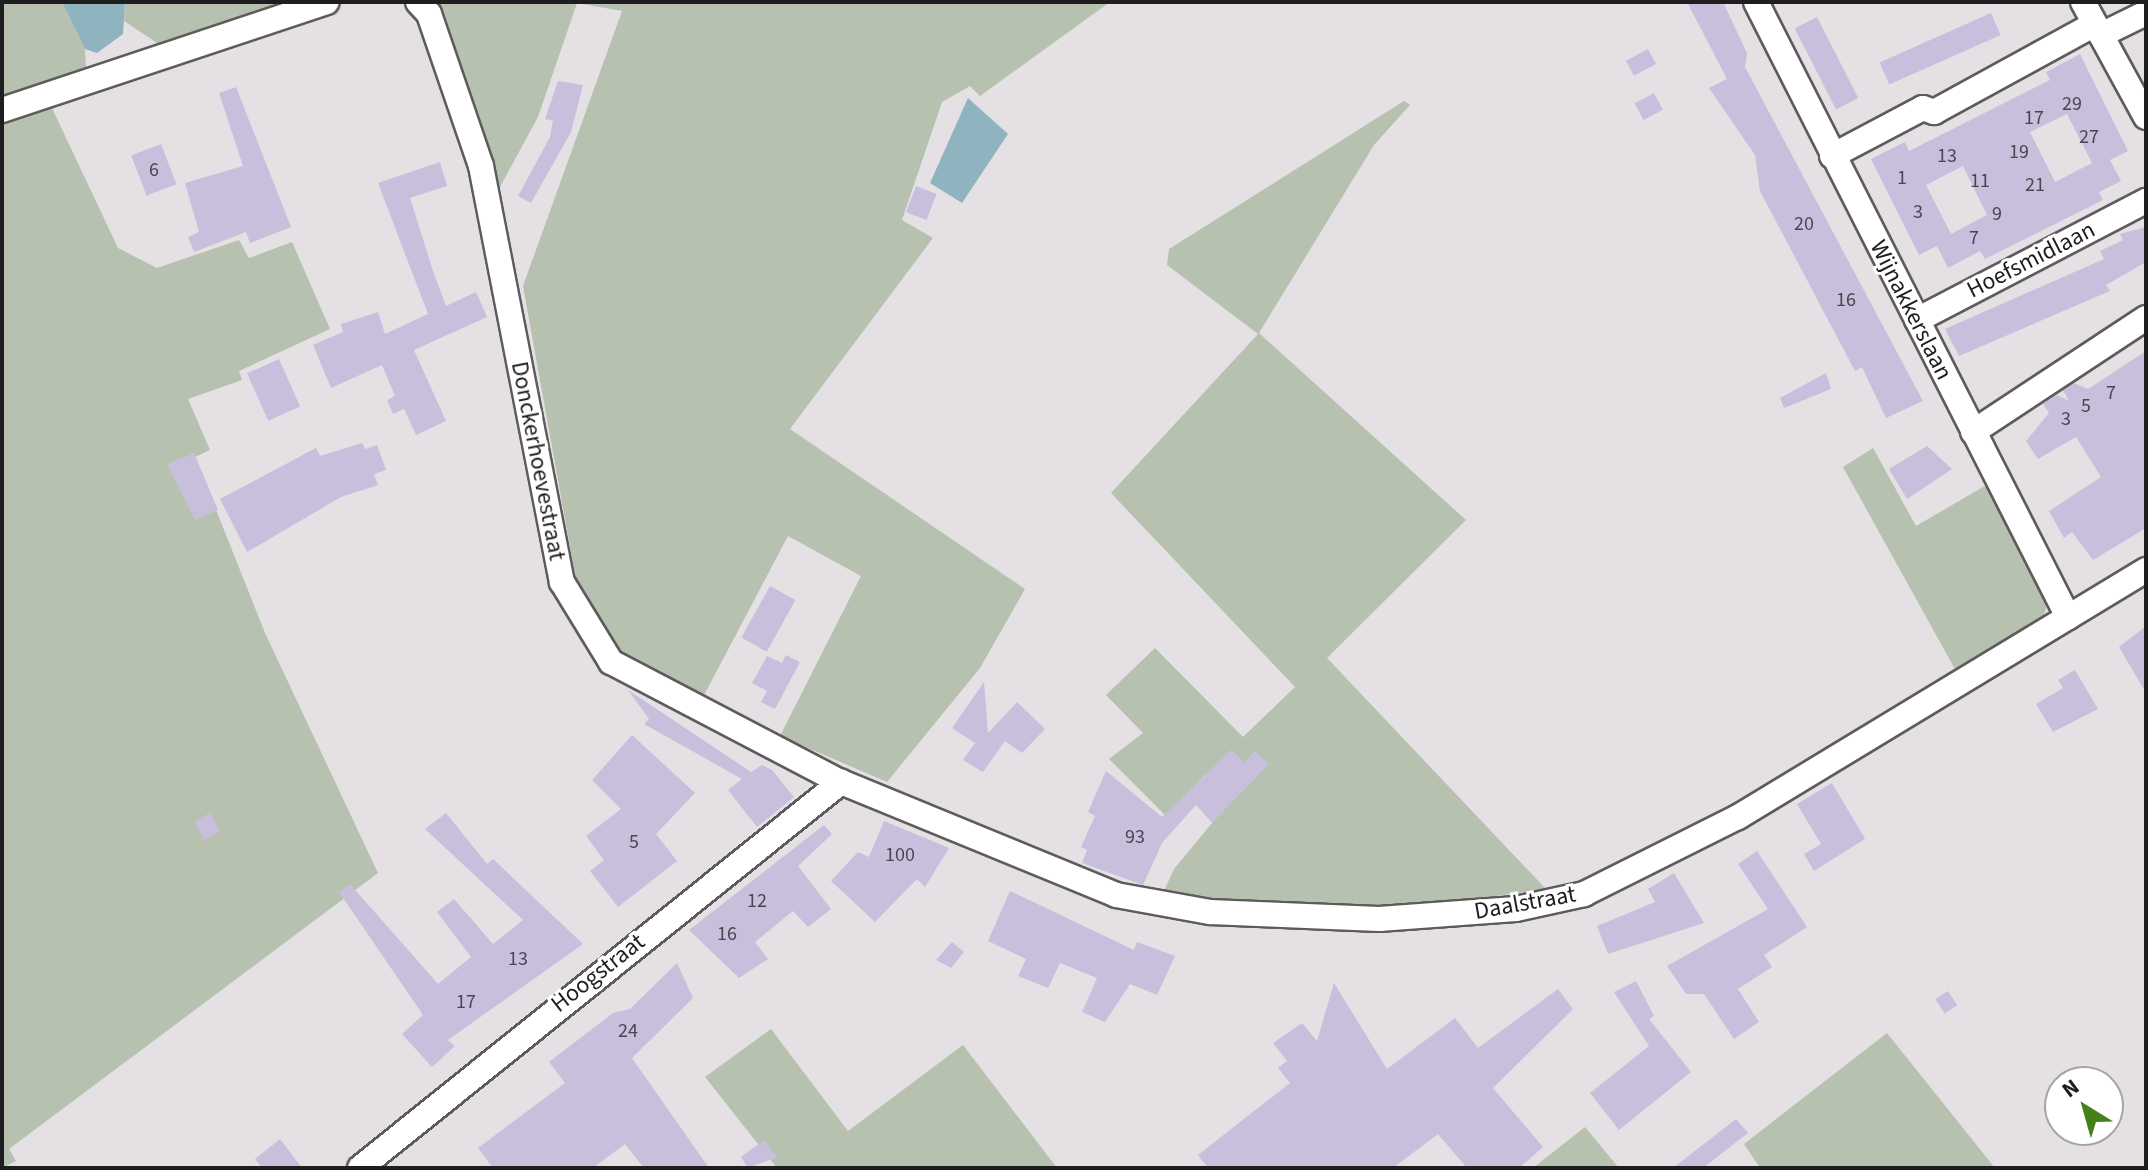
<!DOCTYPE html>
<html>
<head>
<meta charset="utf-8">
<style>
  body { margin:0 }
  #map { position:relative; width:2148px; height:1170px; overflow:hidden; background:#e4e0e4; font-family:"Source Sans 3",sans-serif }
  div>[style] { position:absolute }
  .green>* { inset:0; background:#b6c2af }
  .water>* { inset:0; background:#8fb3bf }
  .building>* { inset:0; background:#c8bfdd; transform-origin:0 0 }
  .roads { filter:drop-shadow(2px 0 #5e5b5e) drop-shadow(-2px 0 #5e5b5e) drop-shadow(0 2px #5e5b5e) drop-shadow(0 -2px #5e5b5e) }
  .minor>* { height:24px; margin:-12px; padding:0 12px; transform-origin:12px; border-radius:12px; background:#fff }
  span { translate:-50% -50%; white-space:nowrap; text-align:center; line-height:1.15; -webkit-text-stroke:6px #fff; paint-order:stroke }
  .number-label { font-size:20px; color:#48464e }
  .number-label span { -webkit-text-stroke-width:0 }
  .street-label { font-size:24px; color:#1e1d1f }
  .frame { position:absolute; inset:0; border:4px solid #1e1d1f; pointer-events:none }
  .north { position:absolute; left:2044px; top:1066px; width:80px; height:80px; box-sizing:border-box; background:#fff; border:2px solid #a5a5a5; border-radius:50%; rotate:323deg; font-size:22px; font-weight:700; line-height:32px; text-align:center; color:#1e1d1f }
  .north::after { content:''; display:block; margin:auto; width:28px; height:36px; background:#45801b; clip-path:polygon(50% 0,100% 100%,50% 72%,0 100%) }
</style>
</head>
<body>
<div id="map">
  <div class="green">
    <i style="clip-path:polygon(2px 2px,62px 2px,85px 49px,86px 69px,2px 99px)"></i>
    <i style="clip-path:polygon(125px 2px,287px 2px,160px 45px,124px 21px)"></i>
    <i style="clip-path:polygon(437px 2px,1110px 2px,980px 96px,970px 86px,942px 102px,902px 220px,933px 238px,790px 429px,1025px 589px,980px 668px,887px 782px,780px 736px,861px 576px,788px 536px,702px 699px,622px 656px,581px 608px,523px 286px,622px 11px,577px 3px,538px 117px,500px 187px)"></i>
    <i style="clip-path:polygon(1404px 101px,1410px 105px,1374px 145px,1259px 333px,1466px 520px,1327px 658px,1546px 889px,1419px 907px,1308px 908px,1163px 893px,1174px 869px,1231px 800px,1207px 773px,1165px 815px,1109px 759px,1143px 733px,1106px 695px,1155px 648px,1243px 737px,1295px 687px,1111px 493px,1258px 334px,1167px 265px,1169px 249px)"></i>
    <i style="clip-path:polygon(51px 106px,118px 248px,157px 268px,239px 240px,249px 258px,292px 242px,330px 329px,239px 371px,242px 380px,188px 399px,210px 450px,195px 457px,265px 633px,378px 873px,9px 1149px,16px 1161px,2px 1168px,2px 120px)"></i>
    <i style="clip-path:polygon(1873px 448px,1916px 526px,1990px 483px,2035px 569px,2047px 605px,2041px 623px,1956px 671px,1843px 467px)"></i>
    <i style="clip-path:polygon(771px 1029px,848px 1131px,963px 1045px,1057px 1168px,777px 1168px,705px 1077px)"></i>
    <i style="clip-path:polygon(1887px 1033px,1995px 1168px,1760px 1168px,1744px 1144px)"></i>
    <i style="clip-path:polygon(1585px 1127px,1619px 1168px,1533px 1168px)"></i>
  </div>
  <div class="water">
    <i style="clip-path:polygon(62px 2px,125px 2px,123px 34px,97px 53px,85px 49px)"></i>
    <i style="clip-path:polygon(968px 98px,1008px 134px,962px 203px,930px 183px)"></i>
  </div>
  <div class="building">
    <i style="clip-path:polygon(1687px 2px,1723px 2px,1747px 53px,1745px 67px,1923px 401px,1886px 418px,1862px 367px,1855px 371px,1760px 191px,1755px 155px,1709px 88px,1727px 79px)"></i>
    <i style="left:1991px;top:13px;width:24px;height:122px;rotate:66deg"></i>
    <i style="left:1817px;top:17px;width:91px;height:25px;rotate:63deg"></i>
    <i style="left:1648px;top:49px;width:17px;height:25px;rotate:62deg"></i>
    <i style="clip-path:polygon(evenodd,2080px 54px,2128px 151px,2110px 160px,2121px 181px,2099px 192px,2103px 200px,1985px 259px,1980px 251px,1948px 268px,1937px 246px,1919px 255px,1871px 159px,1905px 142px,1909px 151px,2050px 80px,2046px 72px,2080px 54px,2067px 114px,2092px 163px,2055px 182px,2030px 132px,2067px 114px,2080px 54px,1963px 166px,1987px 215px,1951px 234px,1926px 185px,1963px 166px)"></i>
    <i style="clip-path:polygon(558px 81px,583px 85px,571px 132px,531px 203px,518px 196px,550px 137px,553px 121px,545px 119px)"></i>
    <i style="clip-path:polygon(236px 87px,291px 227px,250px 243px,246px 232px,194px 252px,188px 237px,199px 232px,185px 183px,243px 166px,219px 93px)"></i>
    <i style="left:1654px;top:93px;width:19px;height:22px;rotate:62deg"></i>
    <i style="left:161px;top:144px;width:43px;height:32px;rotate:69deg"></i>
    <i style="clip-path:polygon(440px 162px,447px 186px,410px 198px,434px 274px,446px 306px,476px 292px,487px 317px,414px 350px,446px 421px,416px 435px,404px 409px,393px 414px,387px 400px,395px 396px,382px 365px,331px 388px,313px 345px,343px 332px,341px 324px,378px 312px,385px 334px,428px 314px,378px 183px)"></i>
    <i style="left:916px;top:186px;width:22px;height:28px;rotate:21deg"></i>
    <i style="clip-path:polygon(2146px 227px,2146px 262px,2106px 285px,2110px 291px,1959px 356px,1945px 329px,2104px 259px,2100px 251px,2123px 240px,2120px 234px)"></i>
    <i style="clip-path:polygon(2146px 351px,2146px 528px,2093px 560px,2072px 532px,2064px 538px,2049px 511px,2101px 477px,2076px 437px,2038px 459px,2026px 441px,2049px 413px,2043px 404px,2057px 395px,2069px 401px,2063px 390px,2074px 383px,2088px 389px)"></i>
    <i style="left:279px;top:359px;width:52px;height:35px;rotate:66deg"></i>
    <i style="clip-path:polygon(1826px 373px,1831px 389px,1784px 408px,1780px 398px)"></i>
    <i style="clip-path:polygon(362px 443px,365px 449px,377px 445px,386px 470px,374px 474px,378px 485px,341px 497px,247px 552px,220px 499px,316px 448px,320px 456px)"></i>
    <i style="clip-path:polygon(1927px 446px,1952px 469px,1907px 499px,1889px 469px)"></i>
    <i style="clip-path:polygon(194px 453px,218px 510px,195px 520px,167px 464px)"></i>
    <i style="left:770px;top:586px;width:29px;height:59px;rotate:29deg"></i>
    <i style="clip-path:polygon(2146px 626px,2146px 693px,2119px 647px)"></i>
    <i style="clip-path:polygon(786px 655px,800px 662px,775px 709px,761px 702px,767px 691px,752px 683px,767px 656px,782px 663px)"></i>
    <i style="clip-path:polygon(2075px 670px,2098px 709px,2053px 732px,2036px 704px,2063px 688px,2058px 680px)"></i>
    <i style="clip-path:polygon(984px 682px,988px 733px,1017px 702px,1045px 729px,1022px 753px,1005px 741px,983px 772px,963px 760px,975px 743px,952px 728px)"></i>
    <i style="clip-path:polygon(628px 690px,751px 772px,762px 765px,772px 770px,794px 797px,757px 827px,728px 790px,742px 779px,644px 724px,649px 719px)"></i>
    <i style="clip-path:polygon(632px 735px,695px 793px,656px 834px,677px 861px,618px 907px,590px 871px,604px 860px,586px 836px,621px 809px,592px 780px)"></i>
    <i style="clip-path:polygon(1231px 750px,1244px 762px,1255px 751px,1269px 764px,1212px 823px,1196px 805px,1162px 843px,1143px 885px,1082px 863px,1087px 850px,1081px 847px,1095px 816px,1088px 812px,1106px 771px,1162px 817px)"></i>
    <i style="clip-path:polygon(1832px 783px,1865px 839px,1814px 871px,1804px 854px,1821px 844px,1797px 804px)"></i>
    <i style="left:210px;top:813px;width:21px;height:18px;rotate:61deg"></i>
    <i style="clip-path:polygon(446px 813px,487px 864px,493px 859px,583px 944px,448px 1040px,455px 1046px,432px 1067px,402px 1034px,423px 1015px,339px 892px,350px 884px,438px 984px,471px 957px,437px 912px,454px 899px,493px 944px,523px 920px,425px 829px)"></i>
    <i style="clip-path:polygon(884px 821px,949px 848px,925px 887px,917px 879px,875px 922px,831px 881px,858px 852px,869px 857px)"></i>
    <i style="clip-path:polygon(824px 825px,832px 834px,798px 866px,831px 909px,808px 927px,793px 911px,755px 942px,768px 959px,739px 978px,689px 930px)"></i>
    <i style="clip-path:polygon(1757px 851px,1807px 927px,1764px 955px,1772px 967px,1738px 989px,1759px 1022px,1734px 1039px,1704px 994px,1686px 994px,1667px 966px,1768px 909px,1738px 864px)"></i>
    <i style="clip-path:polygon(1674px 873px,1704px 923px,1608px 954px,1597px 926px,1655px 902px,1648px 889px)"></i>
    <i style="clip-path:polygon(1010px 891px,1134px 950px,1137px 942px,1175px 956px,1157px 995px,1130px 984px,1105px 1022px,1082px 1012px,1097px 978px,1060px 963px,1048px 988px,1018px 976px,1026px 959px,988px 941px)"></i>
    <i style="clip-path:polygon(952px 942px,964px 952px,951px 968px,936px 960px)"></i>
    <i style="clip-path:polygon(677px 963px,693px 998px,632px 1058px,709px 1168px,644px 1168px,625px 1144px,593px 1168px,493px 1168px,478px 1148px,565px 1083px,549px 1062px,613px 1013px,630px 1009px)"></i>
    <i style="clip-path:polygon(1636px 981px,1654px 1016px,1649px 1019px,1691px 1072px,1619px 1130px,1590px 1093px,1649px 1046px,1614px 992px)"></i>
    <i style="clip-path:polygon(1334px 983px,1387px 1069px,1455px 1018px,1478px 1048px,1558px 989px,1573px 1009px,1493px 1088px,1543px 1147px,1519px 1168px,1467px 1168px,1438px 1134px,1393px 1168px,1208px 1168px,1198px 1155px,1290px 1083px,1278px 1068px,1287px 1061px,1273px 1043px,1302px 1023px,1317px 1041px)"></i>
    <i style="left:1948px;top:991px;width:17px;height:15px;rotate:57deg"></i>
    <i style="clip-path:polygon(1736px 1119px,1748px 1133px,1703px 1168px,1673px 1168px)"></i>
    <i style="clip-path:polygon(280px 1139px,302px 1168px,262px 1168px,255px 1159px)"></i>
    <i style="clip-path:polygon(764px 1140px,777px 1157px,748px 1168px,741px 1157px)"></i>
  </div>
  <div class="roads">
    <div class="minor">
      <i style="left:418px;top:2px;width:16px;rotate:47deg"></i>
      <i style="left:429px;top:14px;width:161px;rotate:71.1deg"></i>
      <i style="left:481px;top:166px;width:424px;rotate:79deg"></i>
      <i style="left:562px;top:582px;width:94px;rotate:58.5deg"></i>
      <i style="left:611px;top:662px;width:259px;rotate:27.6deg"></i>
      <i style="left:841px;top:782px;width:297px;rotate:22.3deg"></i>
      <i style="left:1116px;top:895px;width:96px;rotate:10.3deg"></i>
      <i style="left:1210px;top:912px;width:169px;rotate:2.4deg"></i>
      <i style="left:1379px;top:919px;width:137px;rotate:-4.2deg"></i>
      <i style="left:1516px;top:909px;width:70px;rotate:-12.4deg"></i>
      <i style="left:1584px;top:894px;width:172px;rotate:-26.6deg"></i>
      <i style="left:1738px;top:817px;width:477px;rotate:-31.2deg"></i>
      <i style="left:1756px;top:2px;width:690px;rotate:63.1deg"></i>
      <i style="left:2083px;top:2px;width:131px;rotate:61.3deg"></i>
      <i style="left:2101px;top:35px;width:50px;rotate:-26.1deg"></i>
      <i style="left:2px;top:110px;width:342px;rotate:-18.4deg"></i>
      <i style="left:1832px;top:156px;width:103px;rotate:-27.8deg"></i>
      <i style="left:1923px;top:108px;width:12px;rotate:20deg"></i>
      <i style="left:1934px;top:112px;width:183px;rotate:-28.7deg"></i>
      <i style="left:1917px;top:320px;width:258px;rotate:-27.5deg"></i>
      <i style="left:1973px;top:432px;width:207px;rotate:-33.4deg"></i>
      <i style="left:360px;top:1168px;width:617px;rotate:-38.75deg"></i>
    </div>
  </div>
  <div class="number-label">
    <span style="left:2072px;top:104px">29</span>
    <span style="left:2034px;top:118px">17</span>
    <span style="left:2089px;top:137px">27</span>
    <span style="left:2019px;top:152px">19</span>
    <span style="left:1947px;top:156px">13</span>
    <span style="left:154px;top:170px">6</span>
    <span style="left:1902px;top:178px">1</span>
    <span style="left:1980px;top:181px">11</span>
    <span style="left:2035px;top:185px">21</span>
    <span style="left:1918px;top:212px">3</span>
    <span style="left:1997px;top:214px">9</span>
    <span style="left:1804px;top:224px">20</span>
    <span style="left:1974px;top:238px">7</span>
    <span style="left:1846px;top:300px">16</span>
    <span style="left:2111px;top:393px">7</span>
    <span style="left:2086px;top:406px">5</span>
    <span style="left:2066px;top:419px">3</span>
    <span style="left:1135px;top:837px">93</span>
    <span style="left:634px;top:842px">5</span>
    <span style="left:900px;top:855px">100</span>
    <span style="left:757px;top:901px">12</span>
    <span style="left:727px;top:934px">16</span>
    <span style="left:518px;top:959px">13</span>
    <span style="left:466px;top:1002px">17</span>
    <span style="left:628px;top:1031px">24</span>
  </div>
  <div class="street-label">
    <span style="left:2031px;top:260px;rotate:-27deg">Hoefsmidlaan</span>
    <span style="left:1911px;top:310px;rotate:63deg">Wijnakkerslaan</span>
    <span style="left:538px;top:461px;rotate:79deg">Donckerhoevestraat</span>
    <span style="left:1525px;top:903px;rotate:-10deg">Daalstraat</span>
    <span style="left:598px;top:973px;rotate:-38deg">Hoogstraat</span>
  </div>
  <div class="frame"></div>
  <div class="north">N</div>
</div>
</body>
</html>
